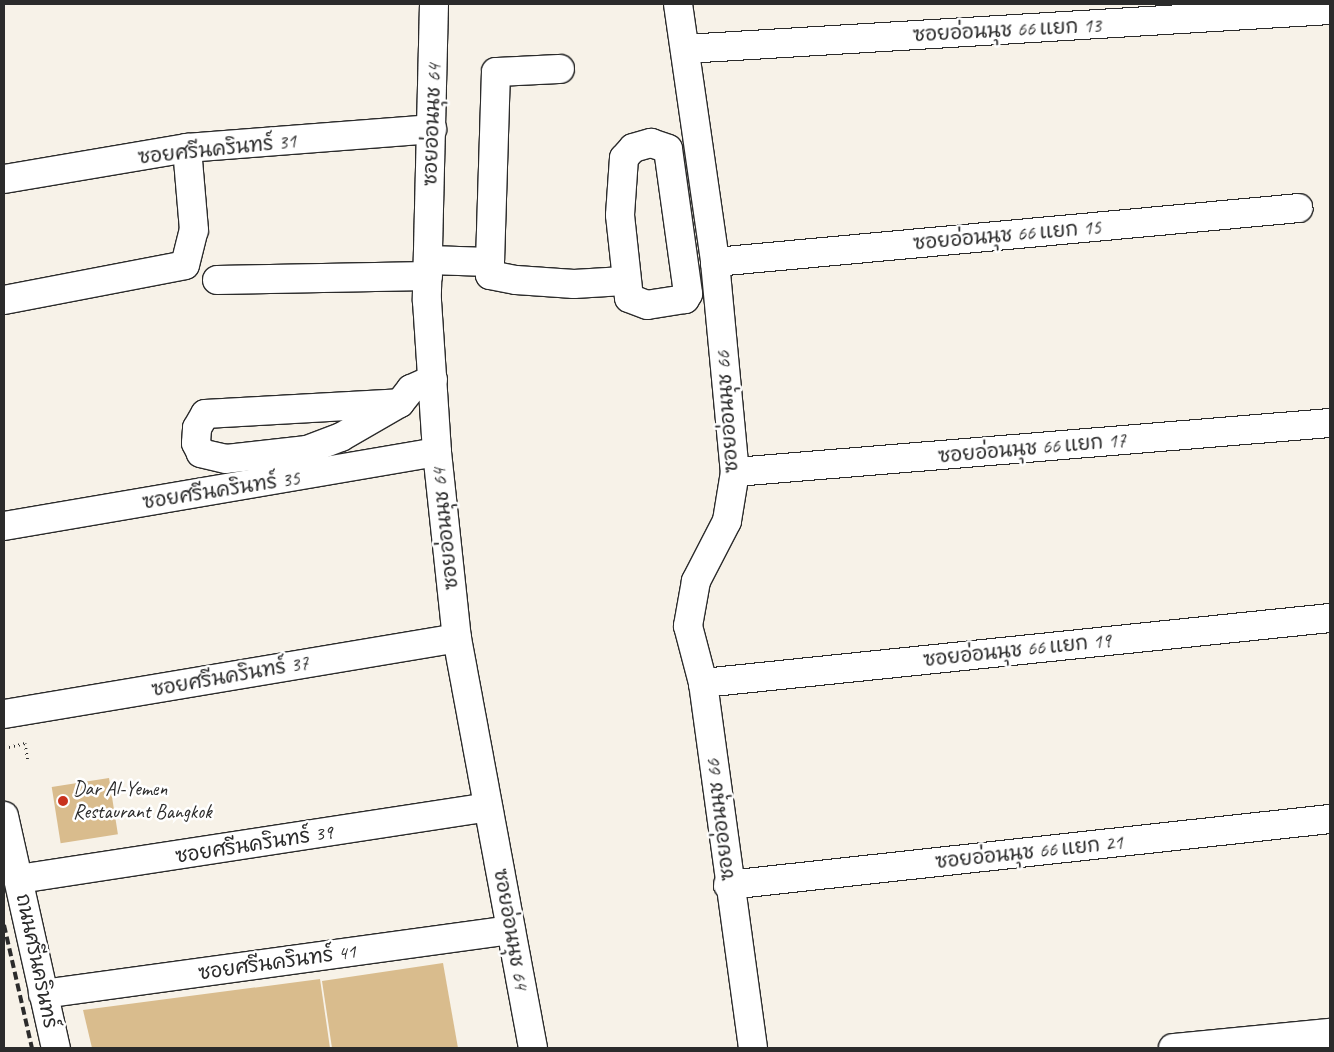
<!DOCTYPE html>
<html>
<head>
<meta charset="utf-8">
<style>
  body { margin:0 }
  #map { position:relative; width:1334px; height:1052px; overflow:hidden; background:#f7f2e8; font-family:Caveat,"Playpen Sans Thai",sans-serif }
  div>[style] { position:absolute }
  .building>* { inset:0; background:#d9bc8d; transform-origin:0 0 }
  .path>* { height:3px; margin-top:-1.5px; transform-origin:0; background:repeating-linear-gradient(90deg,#2b2b2b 0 1px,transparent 0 5px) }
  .roads { filter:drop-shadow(1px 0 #2b2b2b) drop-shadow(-1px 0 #2b2b2b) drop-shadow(0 1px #2b2b2b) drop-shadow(0 -1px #2b2b2b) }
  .minor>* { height:28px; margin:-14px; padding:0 14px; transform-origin:14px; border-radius:14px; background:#fff }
  .major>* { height:28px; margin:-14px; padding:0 14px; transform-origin:14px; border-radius:14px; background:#fff }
  .rail>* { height:4px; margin-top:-2px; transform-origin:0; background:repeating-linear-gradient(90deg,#2b2b2b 0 8px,transparent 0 12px) }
  .dots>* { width:14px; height:14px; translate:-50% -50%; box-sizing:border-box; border:2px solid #fff; border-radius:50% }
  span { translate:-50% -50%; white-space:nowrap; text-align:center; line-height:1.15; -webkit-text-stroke:5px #fff; paint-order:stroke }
  .street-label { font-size:20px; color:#2b2b2b }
  .poi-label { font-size:20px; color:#2b2b2b }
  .left { translate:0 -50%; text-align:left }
  .frame { position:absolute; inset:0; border:5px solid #2b2b2b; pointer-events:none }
</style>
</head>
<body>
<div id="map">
  <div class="building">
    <i style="left:109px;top:778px;width:57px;height:58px;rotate:81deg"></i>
    <i style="clip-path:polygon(443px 963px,458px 1048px,332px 1048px,322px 981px)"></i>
    <i style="clip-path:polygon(320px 979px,330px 1048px,92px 1048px,83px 1010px)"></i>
  </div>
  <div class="path">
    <i style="left:4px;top:748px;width:22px;rotate:-13deg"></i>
    <i style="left:25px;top:743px;width:18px;rotate:81deg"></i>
  </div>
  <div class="roads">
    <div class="minor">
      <i style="left:434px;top:4px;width:297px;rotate:91.4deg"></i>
      <i style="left:427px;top:301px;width:151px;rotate:86.2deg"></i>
      <i style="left:437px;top:452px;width:187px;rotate:83.9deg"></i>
      <i style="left:457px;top:638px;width:417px;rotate:79.5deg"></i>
      <i style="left:678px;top:4px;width:261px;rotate:81.8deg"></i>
      <i style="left:715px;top:262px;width:211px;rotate:84.6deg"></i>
      <i style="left:735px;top:472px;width:50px;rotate:99.3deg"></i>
      <i style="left:727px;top:521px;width:68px;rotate:117.3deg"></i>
      <i style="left:696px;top:581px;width:46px;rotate:100.1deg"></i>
      <i style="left:688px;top:626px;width:59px;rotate:75.3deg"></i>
      <i style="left:703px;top:683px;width:368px;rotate:82.2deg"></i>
      <i style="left:685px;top:49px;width:646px;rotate:-3.46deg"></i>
      <i style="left:651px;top:143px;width:18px;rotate:19deg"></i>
      <i style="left:668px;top:149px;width:146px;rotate:82.1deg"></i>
      <i style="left:688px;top:294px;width:6px;rotate:121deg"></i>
      <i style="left:685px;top:299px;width:38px;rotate:171deg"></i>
      <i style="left:647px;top:305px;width:19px;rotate:-159deg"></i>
      <i style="left:629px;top:298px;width:83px;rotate:-96.2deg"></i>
      <i style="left:620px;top:215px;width:57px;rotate:-86deg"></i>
      <i style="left:624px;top:158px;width:13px;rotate:-48deg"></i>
      <i style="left:633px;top:148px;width:19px;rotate:-16deg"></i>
      <i style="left:4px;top:179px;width:186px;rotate:-9.6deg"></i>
      <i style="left:187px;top:148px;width:246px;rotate:-4.4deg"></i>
      <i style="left:428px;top:260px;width:62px;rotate:1.8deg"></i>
      <i style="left:490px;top:262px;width:190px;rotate:-88.2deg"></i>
      <i style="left:496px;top:72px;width:64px;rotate:-2.7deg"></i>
      <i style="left:490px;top:262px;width:13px;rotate:90deg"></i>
      <i style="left:490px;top:275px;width:26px;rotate:11deg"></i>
      <i style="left:516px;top:280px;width:58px;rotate:3.9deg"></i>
      <i style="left:574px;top:284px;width:50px;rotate:-3.4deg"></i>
      <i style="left:715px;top:262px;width:586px;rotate:-5.28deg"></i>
      <i style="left:217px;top:280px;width:211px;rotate:-1.1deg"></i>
      <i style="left:4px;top:300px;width:184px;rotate:-10.9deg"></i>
      <i style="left:185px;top:265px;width:36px;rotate:-76deg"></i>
      <i style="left:194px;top:230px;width:82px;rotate:-94.9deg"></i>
      <i style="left:400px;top:403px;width:68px;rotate:150deg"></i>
      <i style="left:341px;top:437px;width:36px;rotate:159deg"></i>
      <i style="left:307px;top:450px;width:81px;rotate:173.7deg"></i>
      <i style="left:226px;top:459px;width:26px;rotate:-167deg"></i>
      <i style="left:201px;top:453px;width:11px;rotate:-117deg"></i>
      <i style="left:196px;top:443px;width:15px;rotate:-86deg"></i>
      <i style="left:197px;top:428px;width:16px;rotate:-60deg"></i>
      <i style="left:205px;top:414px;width:195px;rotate:-3.2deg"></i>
      <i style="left:400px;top:403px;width:18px;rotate:-52deg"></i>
      <i style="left:411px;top:389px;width:24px;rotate:-24deg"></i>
      <i style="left:735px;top:472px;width:597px;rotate:-4.71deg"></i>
      <i style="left:4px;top:526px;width:439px;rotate:-9.7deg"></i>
      <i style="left:703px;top:683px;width:630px;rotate:-5.92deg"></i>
      <i style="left:4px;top:714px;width:459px;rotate:-9.5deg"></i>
      <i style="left:19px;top:879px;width:474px;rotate:-8.7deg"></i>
      <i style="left:728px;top:885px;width:606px;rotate:-6.26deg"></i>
      <i style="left:43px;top:994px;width:472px;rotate:-7.8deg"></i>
      <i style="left:1173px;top:1048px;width:158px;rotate:-5.5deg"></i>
    </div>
    <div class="major">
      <i style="left:4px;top:816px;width:238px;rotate:77.4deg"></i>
    </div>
  </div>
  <div class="rail">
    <i style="left:4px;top:925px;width:126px;rotate:77.2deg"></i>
  </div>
  <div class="dots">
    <i style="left:63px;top:801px;background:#c8321e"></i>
  </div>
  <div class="street-label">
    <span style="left:1007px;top:30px;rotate:-3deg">ซอยอ่อนนุช 66 แยก 13</span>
    <span style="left:432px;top:125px;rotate:-88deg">ซอยอ่อนนุช 64</span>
    <span style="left:217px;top:149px;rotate:-6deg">ซอยศรีนครินทร์ 31</span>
    <span style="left:1007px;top:235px;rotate:-5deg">ซอยอ่อนนุช 66 แยก 15</span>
    <span style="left:727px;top:412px;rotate:-94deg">ซอยอ่อนนุช 66</span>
    <span style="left:1032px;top:448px;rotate:-5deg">ซอยอ่อนนุช 66 แยก 17</span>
    <span style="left:221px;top:490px;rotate:-9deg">ซอยศรีนครินทร์ 35</span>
    <span style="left:445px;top:529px;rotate:-96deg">ซอยอ่อนนุช 64</span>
    <span style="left:1017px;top:650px;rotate:-6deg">ซอยอ่อนนุช 66 แยก 19</span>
    <span style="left:230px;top:676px;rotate:-10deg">ซอยศรีนครินทร์ 37</span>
    <span style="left:720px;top:820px;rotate:-97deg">ซอยอ่อนนุช 66</span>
    <span style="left:254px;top:844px;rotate:-9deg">ซอยศรีนครินทร์ 39</span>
    <span style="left:1029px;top:852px;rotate:-6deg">ซอยอ่อนนุช 66 แยก 21</span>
    <span style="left:511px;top:929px;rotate:80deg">ซอยอ่อนนุช 64</span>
    <span style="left:37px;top:961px;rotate:78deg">ถนนศรีนครินทร์</span>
    <span style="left:277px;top:962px;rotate:-8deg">ซอยศรีนครินทร์ 41</span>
  </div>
  <div class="poi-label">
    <span class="left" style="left:73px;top:800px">Dar Al-Yemen<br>Restaurant Bangkok</span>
  </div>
  <div class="frame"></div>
</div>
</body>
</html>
